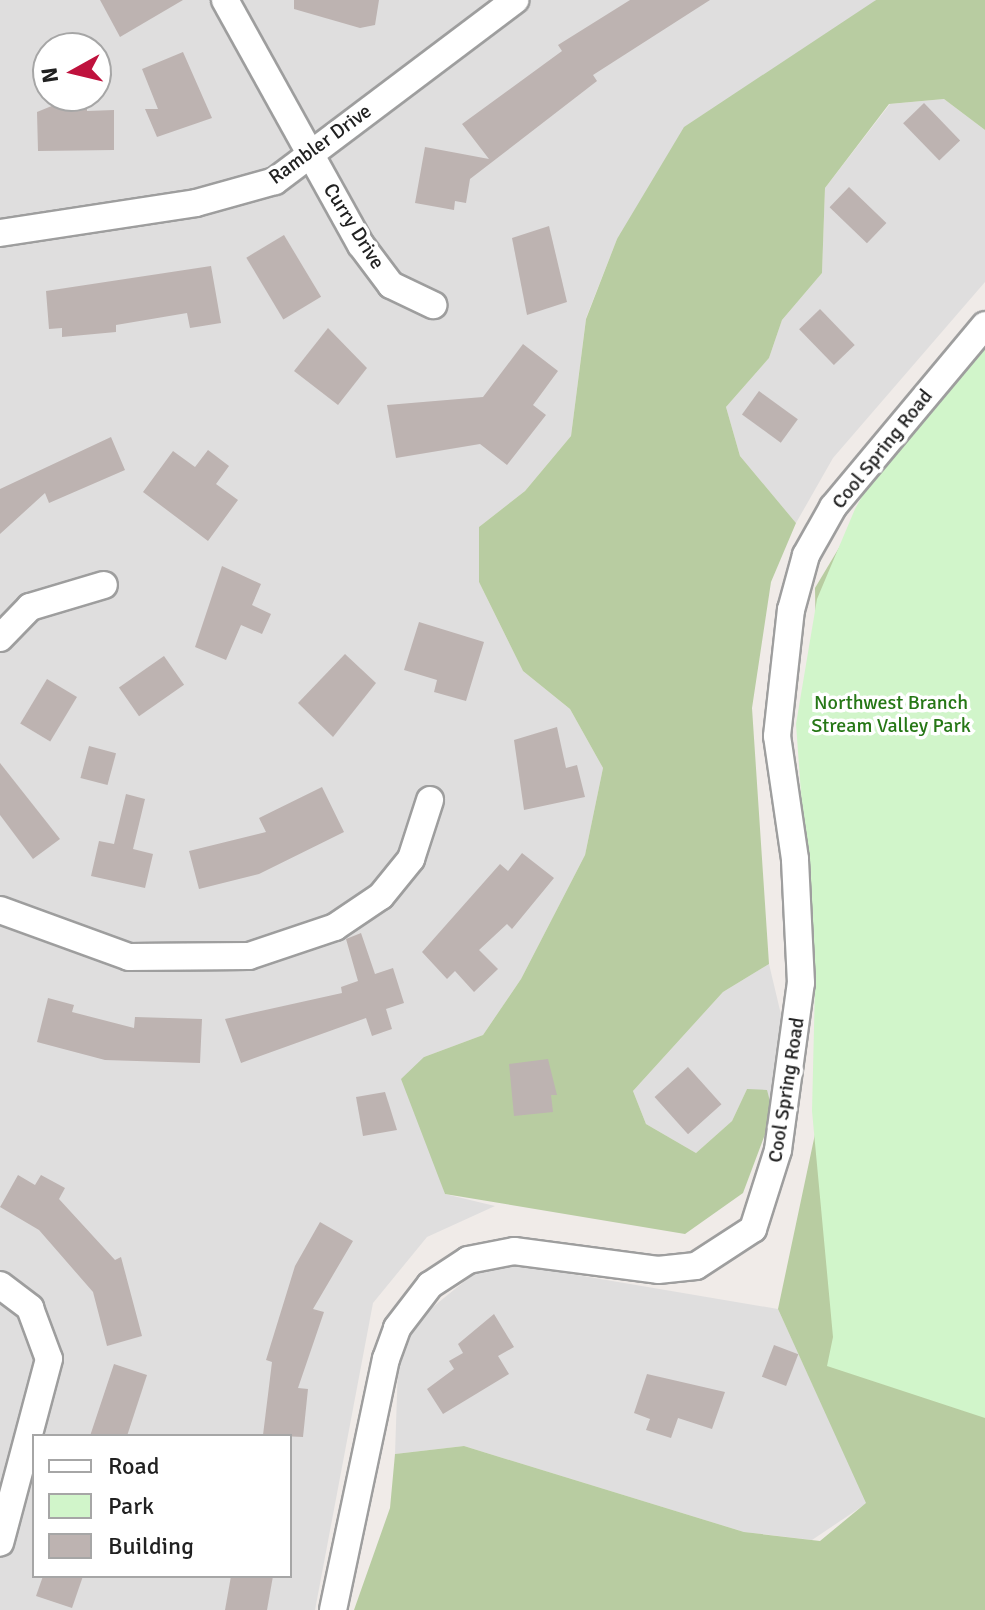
<!DOCTYPE html>
<html>
<head>
<meta charset="utf-8">
<style>
  body { margin:0 }
  #map { position:relative; width:985px; height:1610px; overflow:hidden; background:#f0ebe8; font-family:Signika,sans-serif }
  div>[style] { position:absolute }
  .residential>* { inset:0; background:#dfdede }
  .forest>* { inset:0; background:#b8cca1 }
  .park>* { inset:0; background:#d1f5ca }
  .building>* { inset:0; background:#bdb3b1; transform-origin:0 0 }
  .roads { filter:drop-shadow(2px 0 #9e9e9e) drop-shadow(-2px 0 #9e9e9e) drop-shadow(0 2px #9e9e9e) drop-shadow(0 -2px #9e9e9e) }
  .minor>* { height:26px; margin:-13px; padding:0 13px; transform-origin:13px; border-radius:13px; background:#fff }
  span { translate:-50% -50%; white-space:nowrap; text-align:center; line-height:1.15; -webkit-text-stroke:7px #fff; paint-order:stroke }
  .street-label { font-size:20px; color:#212121 }
  .park-label { font-size:20px; color:#267716 }
  .legend { position:absolute; left:32px; top:1434px; width:260px; height:144px; box-sizing:border-box; background:#fff; border:2px solid #a6a6a6; margin:0; padding:10px 14px; list-style:none; font-size:24px; color:#212121 }
  .legend li { display:flex; align-items:center; gap:16px; height:40px }
  .legend b { width:40px; border:2px solid #a6a6a6 }
  .north { position:absolute; left:32px; top:32px; width:80px; height:80px; box-sizing:border-box; background:#fff; border:2px solid #a6a6a6; border-radius:50%; rotate:262deg; font-size:22px; font-weight:700; line-height:32px; text-align:center; color:#212121 }
  .north::after { content:''; display:block; margin:auto; width:28px; height:36px; background:#bf123d; clip-path:polygon(50% 0,100% 100%,50% 72%,0 100%) }
</style>
</head>
<body>
<div id="map">
  <div class="residential">
    <i style="clip-path:polygon(evenodd,0 0,876px 0,617px 239px,586px 318px,571px 436px,525px 491px,479px 527px,479px 582px,523px 671px,570px 709px,603px 768px,585px 855px,521px 979px,483px 1035px,424px 1057px,427px 1141px,445px 1194px,495px 1206px,427px 1237px,373px 1303px,315px 1610px,0 1610px,0 0,48px 48px,96px 48px,96px 96px,48px 96px,48px 48px,0 0,34px 1436px,290px 1436px,290px 1576px,34px 1576px,34px 1436px)"></i>
    <i style="clip-path:polygon(944px 99px,985px 130px,985px 282px,833px 458px,796px 523px,740px 456px,726px 407px,769px 358px,782px 320px,822px 273px,825px 188px,890px 104px)"></i>
    <i style="clip-path:polygon(769px 964px,783px 1023px,773px 1113px,747px 1089px,732px 1121px,696px 1153px,646px 1124px,633px 1091px,723px 992px)"></i>
    <i style="clip-path:polygon(518px 1265px,778px 1309px,867px 1503px,812px 1540px,744px 1532px,464px 1446px,395px 1454px,398px 1365px,413px 1323px,476px 1272px)"></i>
  </div>
  <div class="forest">
    <i style="clip-path:polygon(876px 0,985px 0,985px 130px,944px 99px,889px 104px,825px 188px,822px 273px,782px 320px,769px 358px,726px 407px,740px 456px,796px 523px,771px 582px,752px 708px,769px 964px,723px 992px,633px 1091px,646px 1124px,696px 1153px,732px 1121px,747px 1089px,767px 1090px,773px 1113px,743px 1193px,685px 1234px,445px 1194px,401px 1079px,424px 1057px,483px 1035px,521px 979px,585px 855px,603px 768px,570px 709px,523px 671px,479px 582px,479px 527px,525px 491px,571px 436px,586px 319px,617px 239px,684px 127px)"></i>
    <i style="clip-path:polygon(985px 358px,985px 1610px,354px 1610px,390px 1508px,395px 1454px,464px 1446px,744px 1532px,820px 1541px,866px 1503px,778px 1309px,822px 1101px,815px 588px,898px 449px)"></i>
  </div>
  <div class="park">
    <i style="clip-path:polygon(985px 344px,985px 1418px,827px 1366px,833px 1337px,812px 1111px,815px 986px,796px 724px,817px 599px,855px 509px,877px 470px)"></i>
  </div>
  <div class="building">
    <i style="clip-path:polygon(100px 0,183px 0,120px 37px)"></i>
    <i style="clip-path:polygon(294px 0,379px 0,375px 25px,360px 28px,294px 9px)"></i>
    <i style="clip-path:polygon(630px 0,710px 0,593px 75px,597px 81px,470px 179px,466px 203px,455px 201px,454px 210px,415px 203px,425px 147px,489px 159px,462px 124px,562px 51px,558px 45px)"></i>
    <i style="clip-path:polygon(183px 52px,212px 118px,157px 137px,145px 109px,158px 109px,142px 69px)"></i>
    <i style="clip-path:polygon(76px 96px,87px 96px,87px 111px,114px 110px,114px 150px,38px 151px,37px 112px)"></i>
    <i style="left:924px;top:103px;width:52px;height:29px;rotate:46deg"></i>
    <i style="left:849px;top:187px;width:52px;height:28px;rotate:44deg"></i>
    <i style="clip-path:polygon(549px 226px,567px 302px,527px 315px,512px 238px)"></i>
    <i style="left:284px;top:235px;width:72px;height:44px;rotate:59deg"></i>
    <i style="clip-path:polygon(211px 266px,221px 323px,190px 328px,187px 313px,116px 325px,116px 332px,62px 337px,62px 328px,49px 329px,46px 291px)"></i>
    <i style="left:820px;top:309px;width:50px;height:29px;rotate:46deg"></i>
    <i style="clip-path:polygon(328px 328px,367px 368px,338px 405px,294px 371px)"></i>
    <i style="clip-path:polygon(523px 344px,558px 371px,533px 405px,546px 415px,507px 465px,480px 444px,396px 458px,387px 405px,483px 397px)"></i>
    <i style="left:759px;top:391px;width:48px;height:29px;rotate:36deg"></i>
    <i style="clip-path:polygon(111px 437px,125px 470px,49px 503px,45px 493px,0 534px,0 489px)"></i>
    <i style="clip-path:polygon(208px 450px,229px 466px,216px 484px,238px 500px,208px 541px,143px 492px,173px 451px,195px 467px)"></i>
    <i style="clip-path:polygon(222px 566px,261px 584px,252px 605px,271px 614px,262px 634px,241px 625px,226px 660px,195px 647px)"></i>
    <i style="clip-path:polygon(419px 622px,484px 642px,466px 701px,434px 692px,437px 680px,404px 670px)"></i>
    <i style="clip-path:polygon(345px 654px,376px 683px,333px 737px,298px 703px)"></i>
    <i style="left:164px;top:656px;width:35px;height:55px;rotate:55deg"></i>
    <i style="left:47px;top:679px;width:35px;height:52px;rotate:31deg"></i>
    <i style="clip-path:polygon(557px 727px,566px 768px,577px 765px,585px 797px,524px 810px,514px 740px)"></i>
    <i style="left:89px;top:746px;width:28px;height:33px;rotate:15deg"></i>
    <i style="clip-path:polygon(0 763px,60px 839px,33px 859px,0 815px)"></i>
    <i style="clip-path:polygon(322px 787px,344px 832px,259px 874px,199px 889px,189px 851px,266px 832px,259px 818px)"></i>
    <i style="clip-path:polygon(126px 794px,145px 799px,133px 849px,153px 854px,145px 888px,91px 876px,99px 841px,114px 844px)"></i>
    <i style="clip-path:polygon(522px 853px,554px 878px,512px 929px,507px 924px,479px 950px,498px 969px,474px 992px,455px 971px,447px 979px,422px 952px,500px 864px,508px 871px)"></i>
    <i style="clip-path:polygon(361px 933px,375px 974px,393px 968px,404px 1003px,386px 1009px,392px 1029px,372px 1036px,366px 1018px,241px 1063px,225px 1019px,342px 993px,341px 987px,358px 981px,346px 939px)"></i>
    <i style="clip-path:polygon(48px 998px,74px 1005px,72px 1012px,134px 1028px,135px 1017px,202px 1019px,200px 1063px,105px 1060px,37px 1042px)"></i>
    <i style="clip-path:polygon(548px 1059px,557px 1095px,551px 1095px,553px 1112px,514px 1116px,509px 1064px)"></i>
    <i style="left:688px;top:1067px;width:50px;height:45px;rotate:48deg"></i>
    <i style="clip-path:polygon(385px 1092px,397px 1130px,363px 1136px,356px 1097px)"></i>
    <i style="clip-path:polygon(18px 1175px,35px 1185px,41px 1175px,65px 1188px,59px 1199px,115px 1260px,121px 1257px,142px 1336px,107px 1346px,93px 1292px,39px 1230px,0 1207px)"></i>
    <i style="clip-path:polygon(320px 1222px,353px 1241px,313px 1309px,324px 1312px,298px 1388px,308px 1389px,303px 1437px,263px 1435px,272px 1362px,266px 1360px,295px 1266px)"></i>
    <i style="clip-path:polygon(494px 1314px,514px 1347px,498px 1356px,509px 1374px,443px 1414px,427px 1389px,454px 1369px,449px 1361px,463px 1353px,458px 1344px)"></i>
    <i style="left:774px;top:1345px;width:26px;height:34px;rotate:21deg"></i>
    <i style="clip-path:polygon(114px 1364px,147px 1375px,127px 1436px,90px 1436px)"></i>
    <i style="clip-path:polygon(647px 1374px,725px 1392px,712px 1429px,678px 1418px,671px 1438px,646px 1430px,650px 1419px,634px 1413px)"></i>
    <i style="clip-path:polygon(43px 1576px,83px 1576px,72px 1608px,36px 1596px)"></i>
    <i style="clip-path:polygon(231px 1576px,273px 1576px,267px 1610px,225px 1610px)"></i>
  </div>
  <div class="roads">
    <div class="minor">
      <i style="left:225px;top:0;width:280px;rotate:61deg"></i>
      <i style="left:361px;top:245px;width:50px;rotate:53.1deg"></i>
      <i style="left:391px;top:285px;width:47px;rotate:25.5deg"></i>
      <i style="left:0;top:233px;width:198px;rotate:-8.7deg"></i>
      <i style="left:196px;top:203px;width:82px;rotate:-15.6deg"></i>
      <i style="left:275px;top:181px;width:301px;rotate:-37deg"></i>
      <i style="left:0;top:638px;width:43px;rotate:-45.9deg"></i>
      <i style="left:30px;top:607px;width:77px;rotate:-16.6deg"></i>
      <i style="left:0;top:910px;width:137px;rotate:20deg"></i>
      <i style="left:129px;top:957px;width:120px;rotate:-0.5deg"></i>
      <i style="left:249px;top:956px;width:91px;rotate:-18.6deg"></i>
      <i style="left:335px;top:927px;width:55px;rotate:-34deg"></i>
      <i style="left:381px;top:896px;width:48px;rotate:-51deg"></i>
      <i style="left:411px;top:859px;width:62px;rotate:-72.1deg"></i>
      <i style="left:0;top:1285px;width:38px;rotate:37deg"></i>
      <i style="left:30px;top:1308px;width:54px;rotate:69.6deg"></i>
      <i style="left:49px;top:1359px;width:190px;rotate:104.9deg"></i>
      <i style="left:333px;top:1610px;width:257px;rotate:-78.1deg"></i>
      <i style="left:386px;top:1359px;width:33px;rotate:-70deg"></i>
      <i style="left:397px;top:1328px;width:54px;rotate:-52.5deg"></i>
      <i style="left:430px;top:1285px;width:45px;rotate:-33.3deg"></i>
      <i style="left:468px;top:1260px;width:47px;rotate:-11.1deg"></i>
      <i style="left:514px;top:1251px;width:145px;rotate:7.5deg"></i>
      <i style="left:658px;top:1270px;width:38px;rotate:-6deg"></i>
      <i style="left:696px;top:1266px;width:68px;rotate:-33deg"></i>
      <i style="left:753px;top:1229px;width:83px;rotate:-72.4deg"></i>
      <i style="left:778px;top:1150px;width:169px;rotate:-82.2deg"></i>
      <i style="left:801px;top:983px;width:124px;rotate:-92.8deg"></i>
      <i style="left:795px;top:859px;width:124px;rotate:-98.3deg"></i>
      <i style="left:777px;top:736px;width:127px;rotate:-83.7deg"></i>
      <i style="left:791px;top:610px;width:57px;rotate:-74.7deg"></i>
      <i style="left:806px;top:555px;width:55px;rotate:-60.6deg"></i>
      <i style="left:833px;top:507px;width:237px;rotate:-50.1deg"></i>
    </div>
  </div>
  <div class="street-label">
    <span style="left:320px;top:144px;rotate:-36deg">Rambler Drive</span>
    <span style="left:354px;top:226px;rotate:58deg">Curry Drive</span>
    <span style="left:882px;top:449px;rotate:-51deg">Cool Spring Road</span>
    <span style="left:786px;top:1090px;rotate:-81deg">Cool Spring Road</span>
  </div>
  <div class="park-label">
    <span style="left:891px;top:714px">Northwest Branch<br>Stream Valley Park</span>
  </div>
  <ul class="legend">
  <li><b style="height:10px;background:#fff"></b>Road</li>
  <li><b style="height:22px;background:#d1f5ca"></b>Park</li>
  <li><b style="height:22px;background:#bdb3b1"></b>Building</li>
  </ul>
  <div class="north">N</div>
</div>
</body>
</html>
